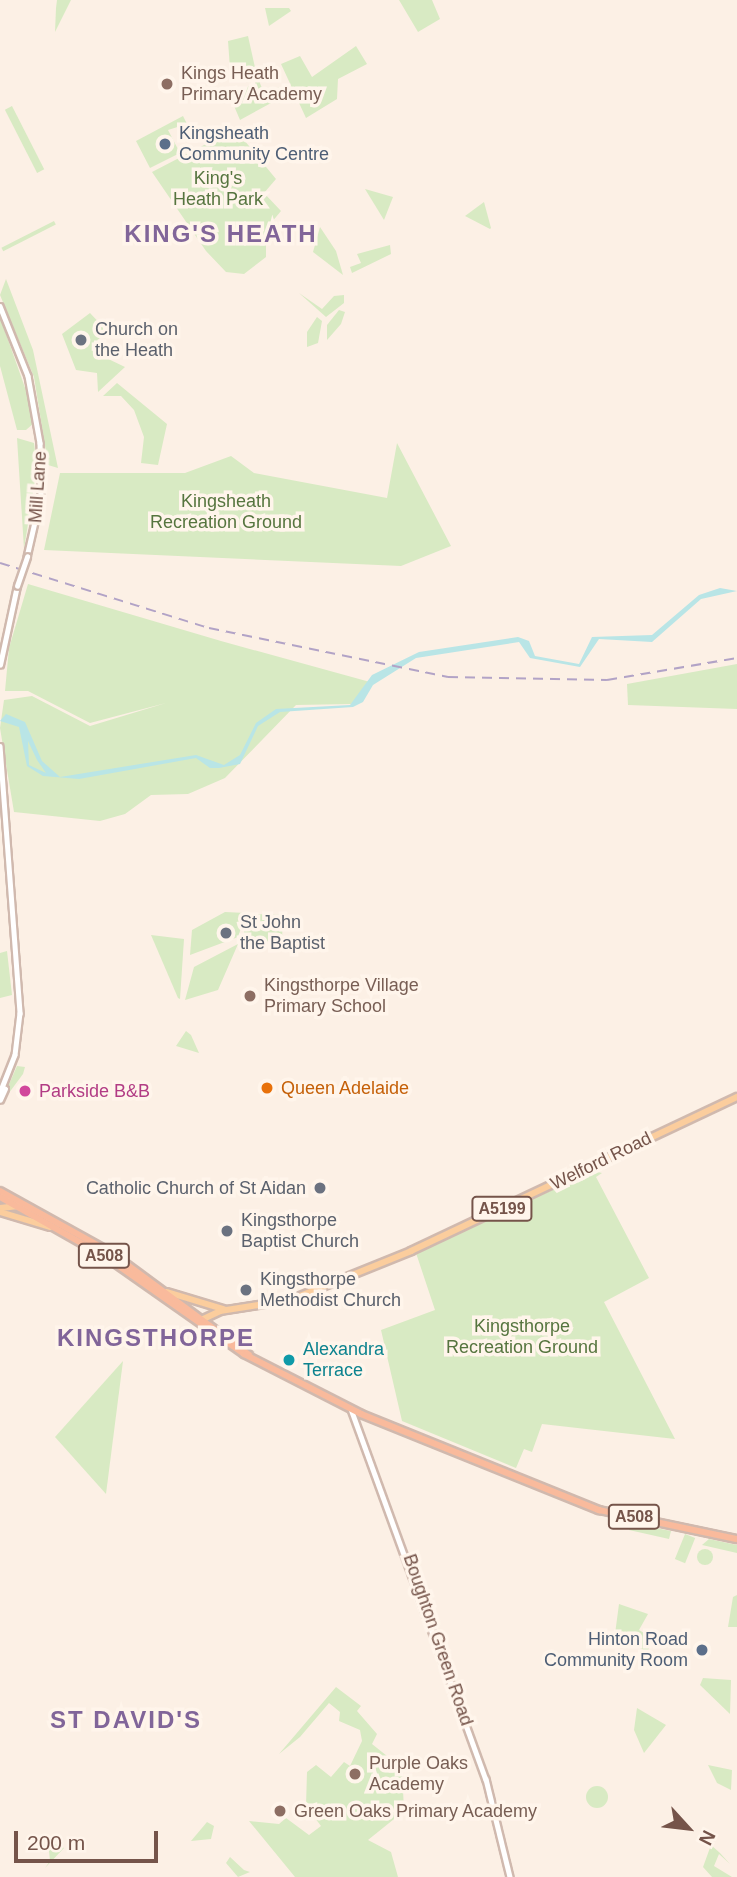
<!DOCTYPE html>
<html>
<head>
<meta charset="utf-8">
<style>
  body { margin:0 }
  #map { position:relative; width:737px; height:1877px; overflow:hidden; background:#fcf0e5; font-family:Helvetica,sans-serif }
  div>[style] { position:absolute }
  .green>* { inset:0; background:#d8eac3; transform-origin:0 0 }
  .round { border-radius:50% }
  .water>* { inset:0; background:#b9e5e6 }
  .roads { filter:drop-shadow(2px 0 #d0b9ae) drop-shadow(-2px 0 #d0b9ae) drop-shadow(0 2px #d0b9ae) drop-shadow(0 -2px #d0b9ae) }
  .tertiary>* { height:4.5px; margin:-2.25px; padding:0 2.25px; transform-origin:2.25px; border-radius:2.25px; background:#fff }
  .primary>* { height:6px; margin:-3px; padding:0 3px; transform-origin:3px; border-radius:3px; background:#fbcd9d }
  .trunk>* { height:6px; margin:-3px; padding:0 3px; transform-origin:3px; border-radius:3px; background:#f9ba9c }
  .rail>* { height:2px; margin-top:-1px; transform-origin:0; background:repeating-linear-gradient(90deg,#b2a3c6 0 10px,transparent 0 17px) }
  .bridges { filter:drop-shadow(2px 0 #d0b9ae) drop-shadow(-2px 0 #d0b9ae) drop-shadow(0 2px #d0b9ae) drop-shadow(0 -2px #d0b9ae) }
  .tertiary-bridge>* { height:4.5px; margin:-2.25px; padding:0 2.25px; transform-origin:2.25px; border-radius:2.25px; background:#fff }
  .dots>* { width:19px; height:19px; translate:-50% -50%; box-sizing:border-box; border:4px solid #fff5eb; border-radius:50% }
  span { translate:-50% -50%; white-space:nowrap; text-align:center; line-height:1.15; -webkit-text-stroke:7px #fff5eb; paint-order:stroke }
  .shield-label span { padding:2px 5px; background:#fff5eb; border:2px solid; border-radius:5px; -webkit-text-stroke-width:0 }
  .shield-label { font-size:16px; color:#75544a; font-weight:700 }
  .education-label { font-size:18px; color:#785e54 }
  .left { translate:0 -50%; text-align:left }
  .service-label { font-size:18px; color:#4e5e75 }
  .right { translate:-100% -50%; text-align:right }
  .park-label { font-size:18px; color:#56753f }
  .worship-label { font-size:18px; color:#5b616d }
  .street-label { font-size:18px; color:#75544a }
  .food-label { font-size:18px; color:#c56008 }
  .hotel-label { font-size:18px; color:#b23c85 }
  .culture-label { font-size:18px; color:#0d838f }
  .district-label { font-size:24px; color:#816599; font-weight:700; letter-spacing:2px }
  .north { position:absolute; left:653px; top:1793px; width:70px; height:70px; -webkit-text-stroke:5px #fff5eb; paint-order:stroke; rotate:117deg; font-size:19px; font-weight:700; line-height:28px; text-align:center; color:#75544a }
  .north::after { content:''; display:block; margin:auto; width:24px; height:32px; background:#75544a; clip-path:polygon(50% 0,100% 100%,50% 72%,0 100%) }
  .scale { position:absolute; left:14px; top:1831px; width:144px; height:32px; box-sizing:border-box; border:4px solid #75544a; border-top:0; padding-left:9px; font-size:21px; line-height:24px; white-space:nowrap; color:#75544a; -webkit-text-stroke:5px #fff5eb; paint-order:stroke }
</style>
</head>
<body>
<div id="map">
  <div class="green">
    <i style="clip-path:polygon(57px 0,71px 0,55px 32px,56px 8px)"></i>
    <i style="clip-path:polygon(399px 0,432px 0,440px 19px,418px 32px)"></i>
    <i style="clip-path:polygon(265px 8px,289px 8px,291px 11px,269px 26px)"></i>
    <i style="clip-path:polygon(248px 36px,256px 72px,231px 82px,228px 41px)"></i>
    <i style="clip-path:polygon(356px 46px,367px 64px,338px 79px,337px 99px,306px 118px,281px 64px,300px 56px,312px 77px)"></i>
    <i style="clip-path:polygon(257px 75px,264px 94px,280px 87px,284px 96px,240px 120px,229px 94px,255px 84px)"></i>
    <i style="left:12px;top:106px;width:71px;height:8px;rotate:63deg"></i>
    <i style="clip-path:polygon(183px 116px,187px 124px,168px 130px,180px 153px,150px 168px,136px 141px)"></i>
    <i style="clip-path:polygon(235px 129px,276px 179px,264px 193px,281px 211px,266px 229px,266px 257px,244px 274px,226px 272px,206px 251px,152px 172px)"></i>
    <i style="clip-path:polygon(365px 189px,393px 197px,384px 220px)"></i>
    <i style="clip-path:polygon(484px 202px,491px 228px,490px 229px,465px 216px)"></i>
    <i style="left:54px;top:221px;width:4px;height:59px;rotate:63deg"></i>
    <i style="clip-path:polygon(320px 227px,336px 251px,343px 275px,313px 252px)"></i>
    <i style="clip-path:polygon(390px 245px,391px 254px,352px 273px,350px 267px,361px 263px,357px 254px)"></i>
    <i style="clip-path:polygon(6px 279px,33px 350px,58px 468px,48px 465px,34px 377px,0 295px)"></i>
    <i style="clip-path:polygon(299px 293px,322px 309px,334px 296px,344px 295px,344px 303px,326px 317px)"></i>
    <i style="clip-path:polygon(339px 310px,345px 312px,341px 324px,327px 340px,327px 325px)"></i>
    <i style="clip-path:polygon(90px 313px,107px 331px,97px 341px,100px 355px,125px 367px,98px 392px,97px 373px,76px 370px,62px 334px)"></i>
    <i style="clip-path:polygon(0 317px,29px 399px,34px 423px,26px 430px,17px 430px,0 366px)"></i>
    <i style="clip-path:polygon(317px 317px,322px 321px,318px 343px,307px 347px,307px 332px)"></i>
    <i style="clip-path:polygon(117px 383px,167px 424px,158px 465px,141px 463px,144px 437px,134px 410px,121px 396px,103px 396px)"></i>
    <i style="clip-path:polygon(17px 438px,34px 443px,37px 467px,24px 549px)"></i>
    <i style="clip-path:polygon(397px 443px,451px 546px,401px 566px,44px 550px,60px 473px,185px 473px,231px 456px,254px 473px,387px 498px)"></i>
    <i style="clip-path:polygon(28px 584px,221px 641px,370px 682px,351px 704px,296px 705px,225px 778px,188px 794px,151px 795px,125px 814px,100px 821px,14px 812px,0 728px,4px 700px,32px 696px,90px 726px,166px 703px,90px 723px,28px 691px,5px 691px,9px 648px)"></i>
    <i style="clip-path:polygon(737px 664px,737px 709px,628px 705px,627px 684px)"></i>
    <i style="clip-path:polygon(225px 912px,246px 913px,238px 937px,190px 955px,192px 930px)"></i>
    <i style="clip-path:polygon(253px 914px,283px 915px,282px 940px,238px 944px,218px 990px,185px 1000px,194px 967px,238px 944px)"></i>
    <i style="clip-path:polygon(151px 935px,184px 939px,180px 999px,178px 998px)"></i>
    <i style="clip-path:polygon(7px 951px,12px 995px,0 998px,0 953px)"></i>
    <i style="clip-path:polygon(186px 1031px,191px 1035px,199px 1053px,176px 1046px)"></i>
    <i style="clip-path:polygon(17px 1066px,25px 1067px,23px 1074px,0 1105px)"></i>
    <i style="clip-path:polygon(593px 1171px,602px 1173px,596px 1177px,649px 1278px,604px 1302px,675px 1439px,542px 1424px,532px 1452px,524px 1449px,516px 1468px,402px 1421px,381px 1330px,435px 1310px,416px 1253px)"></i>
    <i style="clip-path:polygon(123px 1361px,106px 1494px,55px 1437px)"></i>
    <i style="clip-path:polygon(630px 1523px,671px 1531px,669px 1539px,629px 1530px)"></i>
    <i style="left:685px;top:1534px;width:11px;height:27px;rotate:22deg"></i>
    <i style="clip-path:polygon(709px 1539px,737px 1545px,737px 1553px,702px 1545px)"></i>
    <i class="round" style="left:697px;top:1549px;width:16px;height:16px"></i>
    <i style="clip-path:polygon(737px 1595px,737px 1627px,728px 1627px,733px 1597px)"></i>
    <i style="clip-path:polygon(619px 1604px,648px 1614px,639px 1630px,654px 1639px,647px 1652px,615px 1634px)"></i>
    <i style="clip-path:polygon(703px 1678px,731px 1680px,730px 1714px,700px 1685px)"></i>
    <i style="clip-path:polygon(336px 1687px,361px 1706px,357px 1711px,377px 1734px,372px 1744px,402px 1768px,404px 1811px,368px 1840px,391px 1852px,398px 1877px,295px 1877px,249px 1821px,279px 1824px,286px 1818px,309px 1835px,321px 1826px,306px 1806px,307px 1772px,316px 1765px,331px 1777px,344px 1762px,350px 1766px,362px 1741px,360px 1730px,339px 1721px,340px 1712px,329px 1703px,300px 1737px,279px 1754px)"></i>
    <i style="clip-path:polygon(637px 1708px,666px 1725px,644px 1753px,634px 1730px)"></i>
    <i style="clip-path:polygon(708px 1765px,732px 1770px,731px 1790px,717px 1783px)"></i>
    <i class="round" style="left:586px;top:1786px;width:22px;height:22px"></i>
    <i style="clip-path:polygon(207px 1822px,214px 1826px,211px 1839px,191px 1841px)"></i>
    <i style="clip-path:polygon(48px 1841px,64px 1848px,45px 1868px,50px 1861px)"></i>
    <i style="clip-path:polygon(711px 1845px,720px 1853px,730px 1864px,719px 1854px,714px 1866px,732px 1877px,712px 1877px,703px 1867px)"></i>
    <i style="clip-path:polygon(230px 1857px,244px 1870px,250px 1872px,238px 1877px,226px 1863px)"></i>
  </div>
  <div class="water">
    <i style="clip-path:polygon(evenodd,720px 588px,737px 591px,701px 599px,652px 642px,599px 639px,580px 667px,530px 658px,519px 642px,416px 658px,373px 685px,363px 702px,353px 707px,280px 712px,258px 726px,240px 764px,219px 768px,210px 768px,196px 758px,79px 779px,43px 776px,27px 766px,19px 727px,0 721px,6px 714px,25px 722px,42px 761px,60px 777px,196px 755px,224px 765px,240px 755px,256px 723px,276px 709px,350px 705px,372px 675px,419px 652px,518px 637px,529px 641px,535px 656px,579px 664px,592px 637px,652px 635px,699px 595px,720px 588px,28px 741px,37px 760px,46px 773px,29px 765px,28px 741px)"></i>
  </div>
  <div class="roads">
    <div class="tertiary">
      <i style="left:0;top:306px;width:75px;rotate:68.2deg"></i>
      <i style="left:28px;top:376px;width:68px;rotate:79.8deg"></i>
      <i style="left:40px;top:443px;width:53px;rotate:88.9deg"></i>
      <i style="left:41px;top:496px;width:63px;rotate:102.9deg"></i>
      <i style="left:0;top:665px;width:81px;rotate:-77.9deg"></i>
      <i style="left:0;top:746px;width:268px;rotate:85.7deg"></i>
      <i style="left:20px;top:1013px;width:42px;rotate:96.8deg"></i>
      <i style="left:15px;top:1055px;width:41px;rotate:111.5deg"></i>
      <i style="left:0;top:1100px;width:12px;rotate:-66deg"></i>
      <i style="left:351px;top:1409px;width:394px;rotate:70deg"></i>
      <i style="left:486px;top:1779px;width:101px;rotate:76.2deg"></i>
    </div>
    <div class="primary">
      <i style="left:0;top:1208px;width:19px;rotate:-6deg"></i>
      <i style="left:0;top:1212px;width:52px;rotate:16.7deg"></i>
      <i style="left:167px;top:1292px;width:59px;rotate:16.9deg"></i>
      <i style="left:199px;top:1321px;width:23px;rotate:-25deg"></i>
      <i style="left:220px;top:1311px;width:71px;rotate:-8.9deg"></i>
      <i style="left:290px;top:1300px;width:131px;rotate:-22deg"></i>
      <i style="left:411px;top:1251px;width:361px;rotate:-25.3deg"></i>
    </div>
    <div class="trunk">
      <i style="left:0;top:1191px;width:126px;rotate:29deg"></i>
      <i style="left:110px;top:1252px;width:173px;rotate:36.5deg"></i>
      <i style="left:0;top:1197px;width:122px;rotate:29.5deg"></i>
      <i style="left:106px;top:1257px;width:169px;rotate:35.1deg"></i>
      <i style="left:244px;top:1354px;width:131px;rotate:27.1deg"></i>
      <i style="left:361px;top:1414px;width:257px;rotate:22deg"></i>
      <i style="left:599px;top:1510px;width:141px;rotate:11.9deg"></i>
    </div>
  </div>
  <div class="rail">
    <i style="left:0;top:563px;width:219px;rotate:17.3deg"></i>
    <i style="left:209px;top:628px;width:244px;rotate:11.6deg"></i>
    <i style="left:448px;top:677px;width:159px;rotate:1.1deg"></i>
    <i style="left:607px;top:680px;width:132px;rotate:-9.6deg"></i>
  </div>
  <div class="bridges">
    <div class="tertiary-bridge">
      <i style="left:17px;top:586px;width:31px;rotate:-71deg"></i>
    </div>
  </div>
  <div class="dots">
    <i style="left:167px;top:84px;background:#8d6e63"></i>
    <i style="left:165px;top:144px;background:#5c6f8a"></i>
    <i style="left:81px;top:340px;background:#6b7280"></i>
    <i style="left:226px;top:933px;background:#6b7280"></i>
    <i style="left:250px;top:996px;background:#8d6e63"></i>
    <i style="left:267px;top:1088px;background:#e8710a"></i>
    <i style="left:25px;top:1091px;background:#d1479c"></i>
    <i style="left:320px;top:1188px;background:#6b7280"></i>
    <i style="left:227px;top:1231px;background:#6b7280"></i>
    <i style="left:246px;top:1290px;background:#6b7280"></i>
    <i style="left:289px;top:1360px;background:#0f9aa8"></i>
    <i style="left:702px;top:1650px;background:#5c6f8a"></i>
    <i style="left:355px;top:1774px;background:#8d6e63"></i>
    <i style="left:280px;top:1811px;background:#8d6e63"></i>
  </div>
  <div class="shield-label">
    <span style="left:502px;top:1209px">A5199</span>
    <span style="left:104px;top:1256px">A508</span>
    <span style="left:634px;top:1517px">A508</span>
  </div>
  <div class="education-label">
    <span class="left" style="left:181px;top:84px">Kings Heath<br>Primary Academy</span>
    <span class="left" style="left:264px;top:996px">Kingsthorpe Village<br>Primary School</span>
    <span class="left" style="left:369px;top:1774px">Purple Oaks<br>Academy</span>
    <span class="left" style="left:294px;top:1811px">Green Oaks Primary Academy</span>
  </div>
  <div class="service-label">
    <span class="left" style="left:179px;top:144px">Kingsheath<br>Community Centre</span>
    <span class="right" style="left:688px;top:1650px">Hinton Road<br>Community Room</span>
  </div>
  <div class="park-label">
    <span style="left:218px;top:189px">King's<br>Heath Park</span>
    <span style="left:226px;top:512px">Kingsheath<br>Recreation Ground</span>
    <span style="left:522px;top:1337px">Kingsthorpe<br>Recreation Ground</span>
  </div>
  <div class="worship-label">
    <span class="left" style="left:95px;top:340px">Church on<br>the Heath</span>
    <span class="left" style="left:240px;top:933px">St John<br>the Baptist</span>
    <span class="right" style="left:306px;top:1188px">Catholic Church of St Aidan</span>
    <span class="left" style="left:241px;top:1231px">Kingsthorpe<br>Baptist Church</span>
    <span class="left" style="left:260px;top:1290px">Kingsthorpe<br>Methodist Church</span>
  </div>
  <div class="street-label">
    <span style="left:38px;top:487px;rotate:-86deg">Mill Lane</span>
    <span style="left:601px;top:1161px;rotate:-26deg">Welford Road</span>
    <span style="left:438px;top:1640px;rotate:71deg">Boughton Green Road</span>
  </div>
  <div class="food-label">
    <span class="left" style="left:281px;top:1088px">Queen Adelaide</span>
  </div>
  <div class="hotel-label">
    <span class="left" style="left:39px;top:1091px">Parkside B&amp;B</span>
  </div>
  <div class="culture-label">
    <span class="left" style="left:303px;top:1360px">Alexandra<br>Terrace</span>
  </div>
  <div class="district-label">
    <span style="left:221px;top:234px">KING'S HEATH</span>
    <span style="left:156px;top:1338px">KINGSTHORPE</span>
    <span style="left:126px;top:1720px">ST DAVID'S</span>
  </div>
  <div class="north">N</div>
  <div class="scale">200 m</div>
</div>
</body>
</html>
